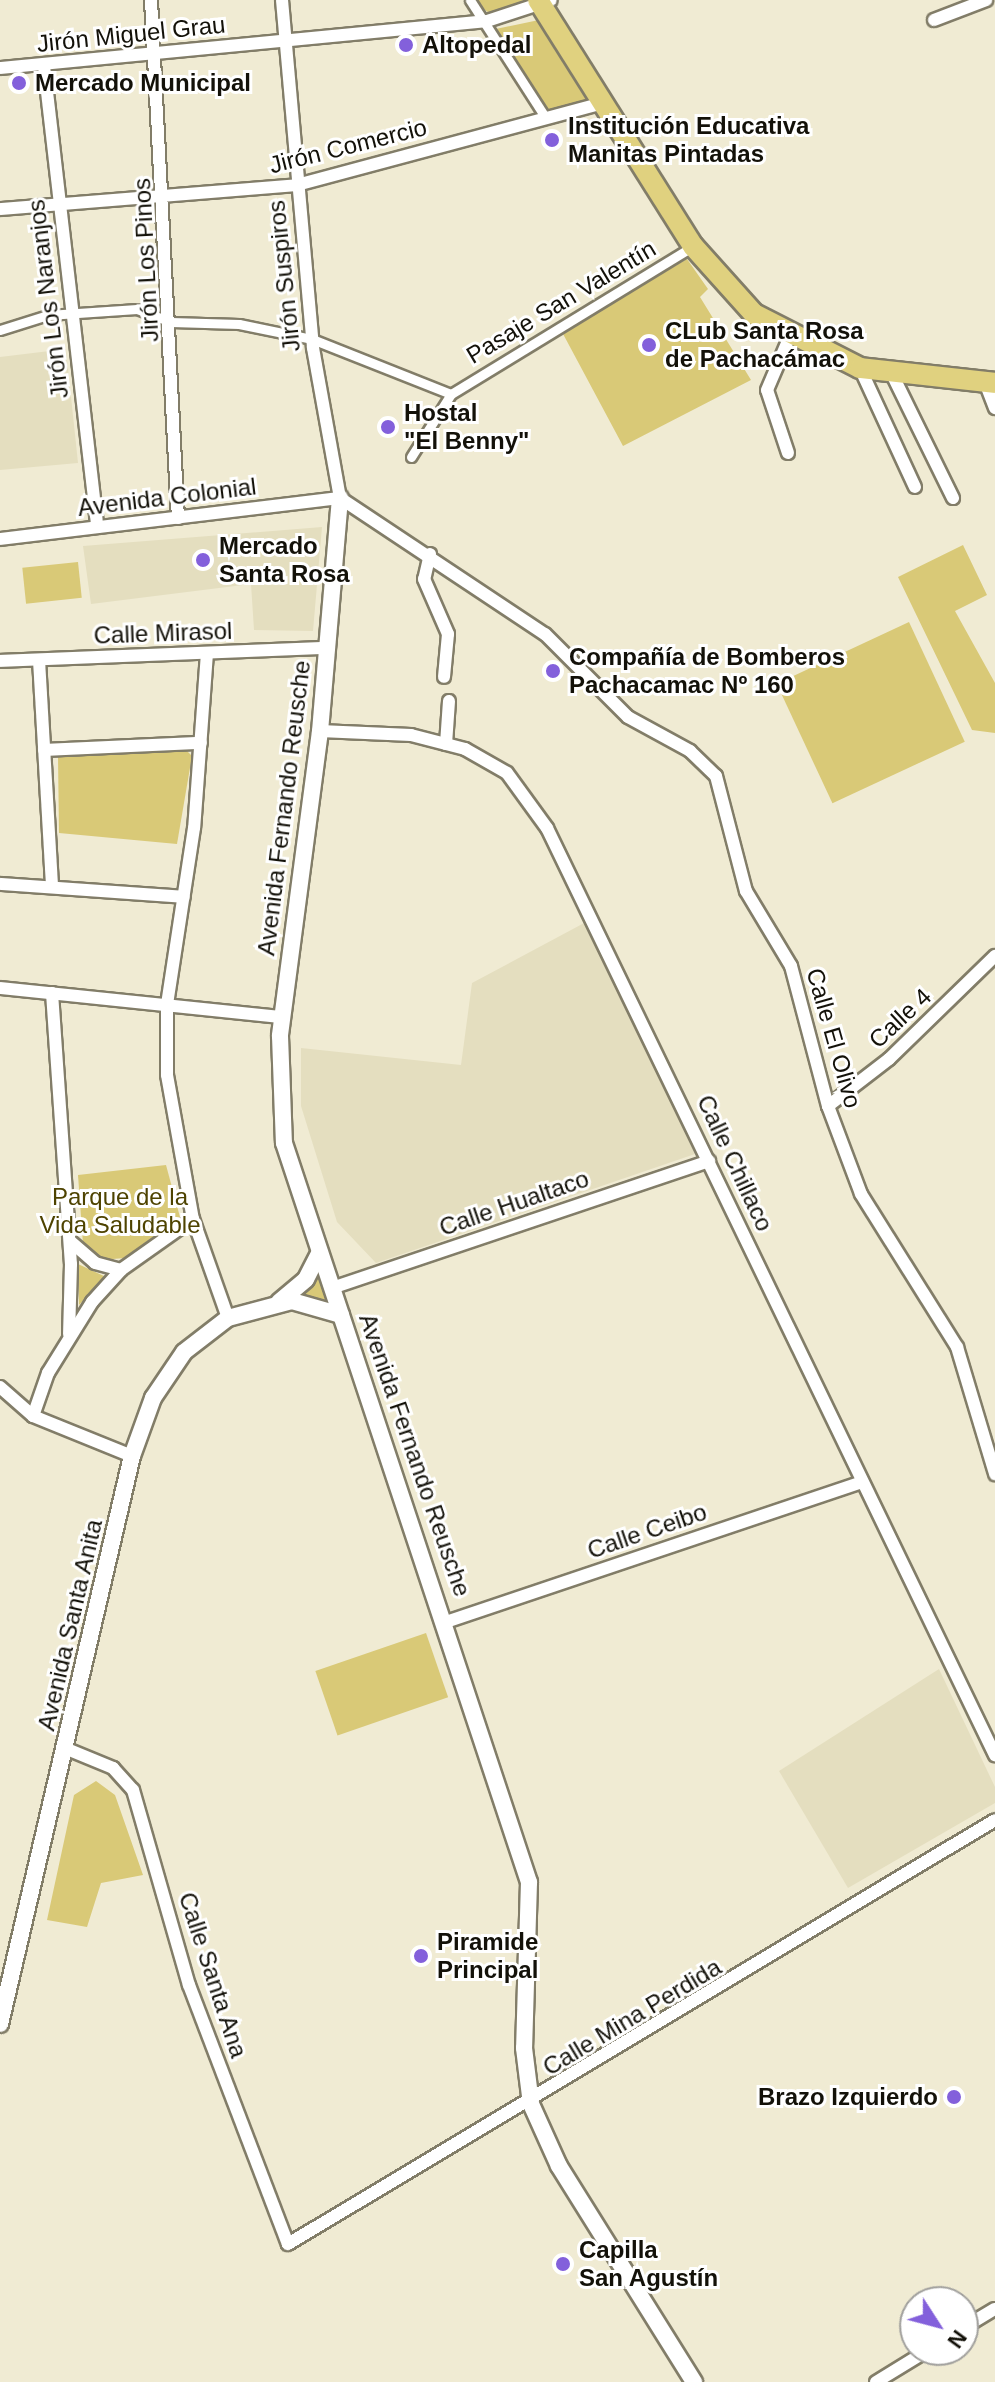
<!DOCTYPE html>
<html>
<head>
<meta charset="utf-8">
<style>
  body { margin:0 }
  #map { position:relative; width:995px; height:2382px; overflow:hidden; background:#f0ebd3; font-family:Helvetica,sans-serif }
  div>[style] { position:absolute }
  .built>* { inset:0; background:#e4debf }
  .green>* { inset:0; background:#d9c977; transform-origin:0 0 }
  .roads { filter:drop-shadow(2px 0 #827d68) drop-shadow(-2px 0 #827d68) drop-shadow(0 2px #827d68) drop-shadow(0 -2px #827d68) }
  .pedestrian>* { height:9px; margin:-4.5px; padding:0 4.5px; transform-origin:4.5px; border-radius:4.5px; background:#fff }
  .minor>* { height:12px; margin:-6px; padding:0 6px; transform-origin:6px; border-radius:6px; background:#fff }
  .tertiary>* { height:16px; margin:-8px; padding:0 8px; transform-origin:8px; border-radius:8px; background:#fff }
  .primary>* { height:20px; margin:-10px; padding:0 10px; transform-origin:10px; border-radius:10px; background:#e0d17f }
  .dots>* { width:22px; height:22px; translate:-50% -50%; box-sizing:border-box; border:4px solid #fff; border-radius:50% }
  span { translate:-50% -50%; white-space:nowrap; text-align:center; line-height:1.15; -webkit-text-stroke:6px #fff; paint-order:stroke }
  .street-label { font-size:24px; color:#131109 }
  .poi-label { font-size:24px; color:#131109; font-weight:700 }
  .left { translate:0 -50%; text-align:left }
  .right { translate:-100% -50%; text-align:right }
  .park-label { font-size:24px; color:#4e4300 }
  .north { position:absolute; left:899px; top:2286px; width:80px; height:80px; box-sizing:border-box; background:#fff; border:2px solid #a1a09d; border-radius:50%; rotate:126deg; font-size:22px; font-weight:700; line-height:32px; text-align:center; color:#131109 }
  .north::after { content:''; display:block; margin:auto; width:28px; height:36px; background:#8360db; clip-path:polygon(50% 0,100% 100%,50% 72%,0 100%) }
</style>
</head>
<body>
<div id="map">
  <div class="built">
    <i style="clip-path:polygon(66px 349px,78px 463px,0 470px,0 357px)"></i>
    <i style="clip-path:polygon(322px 527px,313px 631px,254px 630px,251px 584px,91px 604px,83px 546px)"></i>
    <i style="clip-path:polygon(586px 922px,695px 1154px,376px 1263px,337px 1222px,301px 1106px,301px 1048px,461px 1065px,472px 983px)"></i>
    <i style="clip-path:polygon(939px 1669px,995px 1787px,995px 1803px,848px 1888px,779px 1771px)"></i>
  </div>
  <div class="green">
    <i style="clip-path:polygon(472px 0,524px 0,493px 16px)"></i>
    <i style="clip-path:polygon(539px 20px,570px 64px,589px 101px,545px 114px,491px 30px)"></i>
    <i style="clip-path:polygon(687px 259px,708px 289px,700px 297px,751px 380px,623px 446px,562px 332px)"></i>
    <i style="clip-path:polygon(963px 545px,987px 595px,955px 611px,995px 683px,995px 733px,972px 730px,898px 577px)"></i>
    <i style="left:78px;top:562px;width:36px;height:56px;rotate:84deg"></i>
    <i style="left:909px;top:622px;width:132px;height:146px;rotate:65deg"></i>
    <i style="clip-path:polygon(186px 750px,192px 756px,177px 844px,59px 833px,58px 757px)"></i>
    <i style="clip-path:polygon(166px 1165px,180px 1217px,125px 1258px,100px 1260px,83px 1244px,78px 1175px)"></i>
    <i style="clip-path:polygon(78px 1264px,106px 1277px,79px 1305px)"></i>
    <i style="clip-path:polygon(322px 1269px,332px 1302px,298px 1297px)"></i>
    <i style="left:426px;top:1633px;width:68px;height:117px;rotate:71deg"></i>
    <i style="clip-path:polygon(96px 1781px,115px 1795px,143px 1875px,101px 1883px,87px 1927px,47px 1920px,74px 1795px)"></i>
  </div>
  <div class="roads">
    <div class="pedestrian">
      <i style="left:470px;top:0;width:139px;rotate:57.3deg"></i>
      <i style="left:0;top:330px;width:50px;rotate:-17.4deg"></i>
      <i style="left:48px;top:315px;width:89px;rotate:-3.9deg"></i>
      <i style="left:137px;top:309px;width:36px;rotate:21deg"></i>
      <i style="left:171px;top:322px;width:68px;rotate:1.7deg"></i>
      <i style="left:239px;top:324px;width:75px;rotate:11.6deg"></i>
      <i style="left:312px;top:339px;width:149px;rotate:21.6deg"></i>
      <i style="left:411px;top:457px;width:75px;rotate:-57.6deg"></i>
      <i style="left:451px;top:394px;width:284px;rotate:-31.4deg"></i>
    </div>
    <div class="minor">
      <i style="left:151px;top:0;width:519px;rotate:87.02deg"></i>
      <i style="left:282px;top:0;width:349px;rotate:84.9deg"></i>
      <i style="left:313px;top:348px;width:152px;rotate:79.8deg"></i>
      <i style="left:934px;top:20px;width:56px;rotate:-21deg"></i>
      <i style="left:44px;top:66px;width:464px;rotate:83.4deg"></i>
      <i style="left:0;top:68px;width:489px;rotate:-5.5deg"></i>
      <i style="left:487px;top:21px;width:67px;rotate:-18.2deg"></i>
      <i style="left:0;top:209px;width:298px;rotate:-4.6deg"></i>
      <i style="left:297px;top:185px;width:318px;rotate:-15deg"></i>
      <i style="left:860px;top:368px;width:131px;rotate:65.2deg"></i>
      <i style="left:893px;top:376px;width:136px;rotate:63.8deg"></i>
      <i style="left:985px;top:382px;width:28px;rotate:69deg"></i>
      <i style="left:788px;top:453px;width:66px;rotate:-108.4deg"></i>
      <i style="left:767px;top:390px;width:59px;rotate:-66.9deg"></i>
      <i style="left:340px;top:498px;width:246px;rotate:33.6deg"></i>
      <i style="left:545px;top:634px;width:117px;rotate:45deg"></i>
      <i style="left:628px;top:717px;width:71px;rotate:28.7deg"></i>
      <i style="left:690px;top:751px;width:36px;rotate:44deg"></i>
      <i style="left:716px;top:776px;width:119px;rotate:75.4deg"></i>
      <i style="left:746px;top:891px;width:87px;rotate:59deg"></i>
      <i style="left:791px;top:966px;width:145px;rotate:75.2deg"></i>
      <i style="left:828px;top:1106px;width:94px;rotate:69.4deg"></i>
      <i style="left:861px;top:1194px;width:181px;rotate:57.9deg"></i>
      <i style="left:957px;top:1347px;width:133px;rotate:73.3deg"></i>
      <i style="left:0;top:539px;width:342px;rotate:-6.9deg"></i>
      <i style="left:430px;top:554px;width:26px;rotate:103deg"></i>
      <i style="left:424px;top:579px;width:60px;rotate:66.4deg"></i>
      <i style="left:448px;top:634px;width:43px;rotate:95.3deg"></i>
      <i style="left:207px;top:653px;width:175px;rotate:94.2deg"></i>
      <i style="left:194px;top:828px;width:179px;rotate:98.7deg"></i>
      <i style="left:167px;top:1005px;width:70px;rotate:90deg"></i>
      <i style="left:167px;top:1075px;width:146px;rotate:79.8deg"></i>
      <i style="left:193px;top:1219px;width:105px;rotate:70.5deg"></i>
      <i style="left:39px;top:660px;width:227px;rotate:86.7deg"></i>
      <i style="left:0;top:661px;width:328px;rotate:-2.3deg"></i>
      <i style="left:320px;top:731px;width:91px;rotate:2.5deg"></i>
      <i style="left:411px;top:735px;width:56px;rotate:14.5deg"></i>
      <i style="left:465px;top:749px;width:48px;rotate:29.7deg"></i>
      <i style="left:507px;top:773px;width:68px;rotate:54deg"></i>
      <i style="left:547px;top:828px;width:1030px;rotate:64.21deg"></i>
      <i style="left:446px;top:744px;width:43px;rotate:-86deg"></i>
      <i style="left:44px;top:750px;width:157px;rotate:-2.6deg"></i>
      <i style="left:0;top:884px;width:184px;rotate:4deg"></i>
      <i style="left:0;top:988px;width:283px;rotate:5.9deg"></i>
      <i style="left:52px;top:993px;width:272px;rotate:86deg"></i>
      <i style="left:71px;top:1264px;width:70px;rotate:91.6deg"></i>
      <i style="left:828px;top:1106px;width:77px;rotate:-37.6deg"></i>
      <i style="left:889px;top:1059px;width:148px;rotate:-44.2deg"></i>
      <i style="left:70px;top:1241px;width:33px;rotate:41deg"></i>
      <i style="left:95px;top:1263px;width:27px;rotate:15deg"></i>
      <i style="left:332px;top:1288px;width:398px;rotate:-18.6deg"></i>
      <i style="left:0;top:1387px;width:44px;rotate:41.3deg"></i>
      <i style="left:33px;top:1416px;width:107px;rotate:22deg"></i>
      <i style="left:33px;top:1416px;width:46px;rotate:-70.8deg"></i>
      <i style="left:48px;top:1373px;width:84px;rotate:-58.2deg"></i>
      <i style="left:92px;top:1302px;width:43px;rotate:-47.8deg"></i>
      <i style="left:121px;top:1270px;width:88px;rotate:-35.3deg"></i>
      <i style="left:446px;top:1622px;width:439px;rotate:-18.6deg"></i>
      <i style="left:67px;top:1749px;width:50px;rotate:22.4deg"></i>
      <i style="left:113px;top:1768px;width:30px;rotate:48deg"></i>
      <i style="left:133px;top:1790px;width:203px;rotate:74deg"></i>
      <i style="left:189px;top:1985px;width:277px;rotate:69.1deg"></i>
      <i style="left:288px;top:2244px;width:824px;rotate:-30.95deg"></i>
      <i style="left:963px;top:2328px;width:37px;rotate:-31deg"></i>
      <i style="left:876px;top:2382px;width:61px;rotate:-31.6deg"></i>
    </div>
    <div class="tertiary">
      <i style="left:340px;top:498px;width:234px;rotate:94.9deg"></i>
      <i style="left:320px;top:731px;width:308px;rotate:97.5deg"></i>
      <i style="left:280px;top:1036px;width:107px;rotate:87.9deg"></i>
      <i style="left:284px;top:1143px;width:779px;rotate:71.66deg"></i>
      <i style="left:529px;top:1882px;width:166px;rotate:91.7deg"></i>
      <i style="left:524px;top:2048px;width:56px;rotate:82.9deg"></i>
      <i style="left:531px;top:2104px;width:68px;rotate:65.7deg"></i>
      <i style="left:559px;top:2166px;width:255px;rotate:58deg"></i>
      <i style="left:279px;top:1302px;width:35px;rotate:-40deg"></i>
      <i style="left:306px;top:1279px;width:30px;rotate:-63deg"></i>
      <i style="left:0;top:2024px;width:583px;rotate:-76.92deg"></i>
      <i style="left:132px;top:1456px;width:62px;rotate:-70.1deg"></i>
      <i style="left:153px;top:1398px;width:55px;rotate:-56deg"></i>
      <i style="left:184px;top:1352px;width:56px;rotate:-37.7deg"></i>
      <i style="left:228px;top:1318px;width:66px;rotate:-14.9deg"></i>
      <i style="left:292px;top:1301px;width:51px;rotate:15.9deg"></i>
    </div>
    <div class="primary">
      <i style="left:538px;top:0;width:291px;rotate:57.8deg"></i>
      <i style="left:693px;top:246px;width:91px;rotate:48.1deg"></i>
      <i style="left:754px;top:314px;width:119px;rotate:27deg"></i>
      <i style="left:860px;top:368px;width:136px;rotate:6.3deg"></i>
    </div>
  </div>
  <div class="dots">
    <i style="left:406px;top:45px;background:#8360db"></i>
    <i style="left:19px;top:83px;background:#8360db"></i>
    <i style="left:552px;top:140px;background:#8360db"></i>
    <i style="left:649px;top:345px;background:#8360db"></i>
    <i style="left:388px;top:427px;background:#8360db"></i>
    <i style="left:203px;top:560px;background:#8360db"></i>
    <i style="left:553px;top:671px;background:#8360db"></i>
    <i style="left:421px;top:1956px;background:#8360db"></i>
    <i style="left:954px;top:2097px;background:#8360db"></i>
    <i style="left:563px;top:2264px;background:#8360db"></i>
  </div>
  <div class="street-label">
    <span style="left:131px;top:34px;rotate:-6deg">Jirón Miguel Grau</span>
    <span style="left:348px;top:146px;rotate:-14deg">Jirón Comercio</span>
    <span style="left:146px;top:260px;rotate:-93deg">Jirón Los Pinos</span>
    <span style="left:284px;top:276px;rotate:-96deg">Jirón Suspiros</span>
    <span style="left:48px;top:299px;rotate:-97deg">Jirón Los Naranjos</span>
    <span style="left:561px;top:302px;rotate:-31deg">Pasaje San Valentín</span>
    <span style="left:167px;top:497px;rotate:-7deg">Avenida Colonial</span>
    <span style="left:163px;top:633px;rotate:-2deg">Calle Mirasol</span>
    <span style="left:284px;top:808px;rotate:-83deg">Avenida Fernando Reusche</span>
    <span style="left:900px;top:1018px;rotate:-43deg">Calle 4</span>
    <span style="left:834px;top:1038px;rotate:74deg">Calle El Olivo</span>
    <span style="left:735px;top:1163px;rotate:65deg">Calle Chillaco</span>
    <span style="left:514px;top:1203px;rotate:-19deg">Calle Hualtaco</span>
    <span style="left:415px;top:1455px;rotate:71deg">Avenida Fernando Reusche</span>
    <span style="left:647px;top:1531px;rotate:-19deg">Calle Ceibo</span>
    <span style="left:70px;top:1625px;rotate:-77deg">Avenida Santa Anita</span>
    <span style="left:213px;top:1975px;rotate:72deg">Calle Santa Ana</span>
    <span style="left:632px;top:2017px;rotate:-31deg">Calle Mina Perdida</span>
  </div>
  <div class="poi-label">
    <span class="left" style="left:422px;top:45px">Altopedal</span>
    <span class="left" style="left:35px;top:83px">Mercado Municipal</span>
    <span class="left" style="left:568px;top:140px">Institución Educativa<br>Manitas Pintadas</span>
    <span class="left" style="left:665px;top:345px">CLub Santa Rosa<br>de Pachacámac</span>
    <span class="left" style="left:404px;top:427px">Hostal<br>"El Benny"</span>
    <span class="left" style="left:219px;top:560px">Mercado<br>Santa Rosa</span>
    <span class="left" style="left:569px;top:671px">Compañía de Bomberos<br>Pachacamac Nº 160</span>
    <span class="left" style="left:437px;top:1956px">Piramide<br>Principal</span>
    <span class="right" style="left:938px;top:2097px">Brazo Izquierdo</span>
    <span class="left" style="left:579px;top:2264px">Capilla<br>San Agustín</span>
  </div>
  <div class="park-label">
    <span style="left:120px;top:1211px">Parque de la<br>Vida Saludable</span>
  </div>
  <div class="north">N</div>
</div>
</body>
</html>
